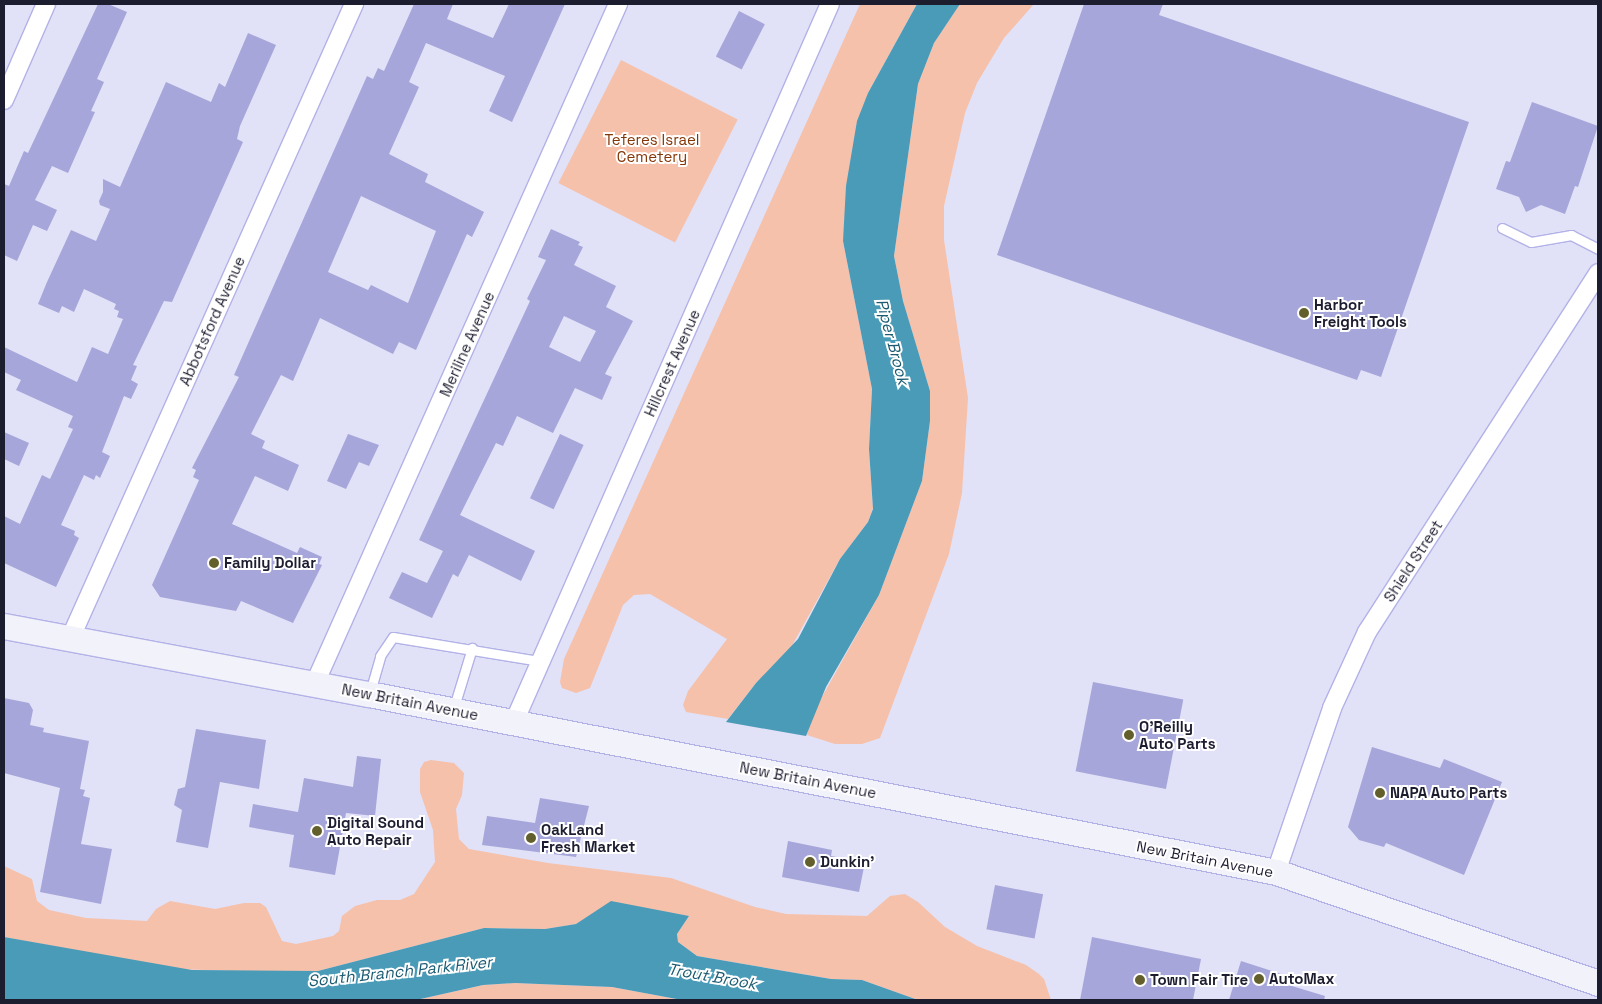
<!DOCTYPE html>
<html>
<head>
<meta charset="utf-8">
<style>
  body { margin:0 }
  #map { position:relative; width:1602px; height:1004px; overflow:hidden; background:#e1e1f7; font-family:"Space Grotesk",sans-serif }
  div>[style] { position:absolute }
  .green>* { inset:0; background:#f6c1aa; transform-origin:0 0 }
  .water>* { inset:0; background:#4a9bb8 }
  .building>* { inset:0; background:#a6a6da; transform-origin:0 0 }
  .roads { filter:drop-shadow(1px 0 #b3b2e7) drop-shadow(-1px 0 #b3b2e7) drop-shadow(0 1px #b3b2e7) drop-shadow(0 -1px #b3b2e7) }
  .service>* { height:9px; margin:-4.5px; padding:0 4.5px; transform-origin:4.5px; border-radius:4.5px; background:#fff }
  .minor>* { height:18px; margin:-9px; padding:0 9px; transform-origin:9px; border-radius:9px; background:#fff }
  .secondary>* { height:25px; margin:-12.5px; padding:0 12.5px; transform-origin:12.5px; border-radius:12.5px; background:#f2f2fa }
  .dots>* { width:14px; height:14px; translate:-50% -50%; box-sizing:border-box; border:2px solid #fff; border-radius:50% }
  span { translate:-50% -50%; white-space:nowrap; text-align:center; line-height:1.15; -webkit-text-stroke:4px #fff; paint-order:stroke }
  .park-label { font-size:15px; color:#843607 }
  .poi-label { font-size:15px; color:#1d1d30; font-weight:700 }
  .left { translate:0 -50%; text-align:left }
  .street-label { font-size:15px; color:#1d1d30 }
  .water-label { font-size:16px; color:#1c5c72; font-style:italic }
  .frame { position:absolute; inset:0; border:5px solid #1d1d30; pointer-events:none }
</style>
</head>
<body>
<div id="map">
  <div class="green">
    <i style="clip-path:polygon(860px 4px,917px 4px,868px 93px,843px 241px,872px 389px,869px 449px,873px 508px,868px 522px,840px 559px,789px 651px,756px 683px,728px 719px,686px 712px,683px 705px,688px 691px,727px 639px,650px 594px,634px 595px,623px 605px,590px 688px,576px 693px,562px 688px,560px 682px,564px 659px)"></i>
    <i style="clip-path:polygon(960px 4px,1034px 4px,1004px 38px,977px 83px,965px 113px,944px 206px,944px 240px,968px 398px,962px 493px,949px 554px,880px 738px,862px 744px,835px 744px,807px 735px,813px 713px,879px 595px,922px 481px,930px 421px,930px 391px,903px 301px,894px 256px,918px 84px,934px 43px)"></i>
    <i style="left:621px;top:60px;width:131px;height:138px;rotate:27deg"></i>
    <i style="clip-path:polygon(431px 760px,454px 763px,464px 773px,462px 795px,456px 809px,459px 839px,469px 849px,548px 863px,671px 878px,755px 907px,786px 914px,867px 916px,890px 896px,905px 894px,918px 902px,945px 927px,977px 946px,1026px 965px,1039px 974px,1044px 979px,1051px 1000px,918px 1000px,862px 980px,831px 979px,697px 956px,678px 942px,677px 934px,689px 916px,587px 918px,576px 924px,545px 929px,484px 928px,318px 971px,293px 973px,176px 969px,4px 937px,4px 866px,32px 879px,37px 901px,49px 910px,86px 918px,147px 921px,156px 909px,170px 901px,215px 909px,244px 903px,260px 903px,266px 907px,282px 941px,296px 944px,333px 936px,339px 931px,342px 916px,355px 906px,377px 900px,400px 900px,414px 894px,435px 862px,433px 830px,420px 792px,420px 769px,424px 762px)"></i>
    <i style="clip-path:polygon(515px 983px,612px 987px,682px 1000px,416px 1000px,483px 985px)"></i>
  </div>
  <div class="water">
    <i style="clip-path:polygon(917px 4px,960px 4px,934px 43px,918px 84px,894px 256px,903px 301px,930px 391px,930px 421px,922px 481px,879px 595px,826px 687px,806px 736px,726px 722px,756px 683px,798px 639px,840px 559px,868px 522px,873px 509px,869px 449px,872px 389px,843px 241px,846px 186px,857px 121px,868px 93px)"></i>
    <i style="clip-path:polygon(611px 901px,689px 916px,677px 934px,678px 942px,697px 956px,831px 979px,862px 980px,918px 1000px,682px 1000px,612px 987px,515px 983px,483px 985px,416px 1000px,4px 999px,4px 937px,192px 970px,318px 971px,484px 928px,545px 929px,576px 924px)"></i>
  </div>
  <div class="building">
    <i style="clip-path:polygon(98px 4px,108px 4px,127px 12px,97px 79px,104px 82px,91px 111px,95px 112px,68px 173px,52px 166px,35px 200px,57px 210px,47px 231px,33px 225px,17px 261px,4px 255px,4px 184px,9px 186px,24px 151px,28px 153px)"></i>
    <i style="clip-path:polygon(evenodd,414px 4px,453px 4px,447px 19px,493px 38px,509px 4px,565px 4px,512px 122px,489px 111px,505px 76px,426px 43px,409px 82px,419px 87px,389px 154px,428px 174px,425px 182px,484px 212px,472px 237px,467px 234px,416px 350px,399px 342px,393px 354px,320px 318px,293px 381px,281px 375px,251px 434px,265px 441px,262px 448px,299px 465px,288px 491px,255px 476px,232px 524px,297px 553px,300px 547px,322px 557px,319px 564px,322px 565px,293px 623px,241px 601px,236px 611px,160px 597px,152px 585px,199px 480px,193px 477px,196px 470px,192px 468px,239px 377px,234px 375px,367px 76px,373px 79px,378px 68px,384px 71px,414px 4px,361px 196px,436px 231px,408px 303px,371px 285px,368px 290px,328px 272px,361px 196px)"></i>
    <i style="clip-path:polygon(1084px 4px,1163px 4px,1159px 15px,1469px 122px,1381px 377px,1361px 370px,1357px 380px,997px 255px)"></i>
    <i style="left:739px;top:11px;width:29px;height:51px;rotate:27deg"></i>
    <i style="clip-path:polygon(248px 33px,276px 45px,240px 126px,237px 139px,243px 142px,172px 302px,164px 301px,133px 365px,137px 366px,131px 380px,138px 384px,131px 399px,124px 396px,102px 452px,110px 456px,100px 478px,96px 475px,94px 480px,84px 475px,61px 525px,75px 531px,74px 535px,79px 538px,56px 587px,4px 563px,4px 516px,20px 524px,42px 475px,50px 479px,73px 429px,68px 427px,73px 416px,16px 390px,21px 380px,4px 372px,4px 347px,77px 382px,92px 347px,108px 354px,123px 319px,117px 317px,119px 311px,114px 309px,116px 304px,84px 289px,74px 312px,62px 306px,59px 313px,38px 304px,47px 282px,71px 230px,96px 241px,110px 209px,100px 205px,99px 201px,103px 192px,103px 179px,120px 187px,166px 82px,211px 102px,219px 83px,225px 87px)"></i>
    <i style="clip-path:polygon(1532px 102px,1598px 126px,1578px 187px,1575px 186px,1565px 214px,1541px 205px,1526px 212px,1519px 197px,1496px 189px,1506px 161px,1510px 162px)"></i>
    <i style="clip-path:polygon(evenodd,551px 229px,580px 242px,578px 245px,583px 247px,574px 265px,616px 286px,606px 307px,633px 321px,605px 374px,612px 377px,602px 400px,575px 388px,553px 433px,517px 416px,503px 446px,496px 443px,460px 515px,535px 551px,521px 581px,469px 555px,458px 577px,453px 574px,432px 618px,389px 598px,402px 572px,427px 583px,443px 551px,419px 540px,530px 301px,527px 299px,546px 260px,538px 257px,551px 229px,564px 316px,596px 331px,580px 362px,549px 347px,564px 316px)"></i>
    <i style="clip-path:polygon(4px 432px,29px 443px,19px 466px,4px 459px)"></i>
    <i style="clip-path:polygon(348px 434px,379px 445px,369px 466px,359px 462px,346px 489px,327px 481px)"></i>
    <i style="left:560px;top:434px;width:26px;height:71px;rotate:25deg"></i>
    <i style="left:1093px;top:682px;width:92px;height:91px;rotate:11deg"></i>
    <i style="clip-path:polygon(4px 698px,29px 703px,33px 710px,30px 725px,44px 728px,43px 732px,89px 741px,80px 789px,85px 790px,83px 796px,90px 798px,81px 844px,112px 849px,101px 904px,40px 892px,60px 788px,4px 773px)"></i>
    <i style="clip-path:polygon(196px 729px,266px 740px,259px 789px,220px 782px,208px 848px,176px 842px,182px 810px,174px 805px,178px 789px,185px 787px)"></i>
    <i style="clip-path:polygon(1372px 747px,1440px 768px,1444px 759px,1502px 782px,1464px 875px,1386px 843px,1384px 847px,1359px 840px,1348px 827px)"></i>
    <i style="clip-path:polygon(357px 756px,381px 759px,375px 816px,346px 813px,335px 875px,289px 867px,294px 835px,249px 827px,253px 804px,298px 812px,304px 778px,353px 787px)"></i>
    <i style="clip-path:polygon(540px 798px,589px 806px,576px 857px,482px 845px,487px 816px,535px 823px)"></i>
    <i style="clip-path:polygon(788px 841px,832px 850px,831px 856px,865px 862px,859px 892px,782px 877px)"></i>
    <i style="left:995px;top:885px;width:49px;height:45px;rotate:11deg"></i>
    <i style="clip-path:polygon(1092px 937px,1201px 959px,1193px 1000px,1080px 1000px)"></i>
    <i style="clip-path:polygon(1241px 961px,1284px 975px,1282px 983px,1325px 996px,1324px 1000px,1229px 1000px)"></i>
  </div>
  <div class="roads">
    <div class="service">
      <i style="left:1502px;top:228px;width:32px;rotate:26deg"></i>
      <i style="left:1531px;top:242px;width:41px;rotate:-9.9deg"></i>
      <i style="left:1571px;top:235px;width:30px;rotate:27deg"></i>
      <i style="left:370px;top:692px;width:37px;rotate:-74deg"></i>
      <i style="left:380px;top:656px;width:23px;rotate:-56deg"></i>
      <i style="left:393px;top:637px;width:149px;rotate:9.3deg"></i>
      <i style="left:453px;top:710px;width:65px;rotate:-73deg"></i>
    </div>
    <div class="minor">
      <i style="left:4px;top:100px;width:105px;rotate:-66.4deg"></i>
      <i style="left:70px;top:639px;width:696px;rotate:-65.9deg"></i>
      <i style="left:315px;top:683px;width:744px;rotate:-65.95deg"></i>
      <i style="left:514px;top:722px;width:784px;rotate:-66.25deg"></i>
      <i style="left:1276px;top:872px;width:173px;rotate:-71.1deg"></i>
      <i style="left:1332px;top:708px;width:84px;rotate:-65.3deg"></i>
      <i style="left:1367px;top:632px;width:427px;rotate:-57.2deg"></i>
    </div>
    <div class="secondary">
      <i style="left:4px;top:626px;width:371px;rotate:10.6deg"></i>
      <i style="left:369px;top:694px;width:924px;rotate:11.1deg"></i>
      <i style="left:1276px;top:872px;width:341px;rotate:19deg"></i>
    </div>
  </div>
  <div class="dots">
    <i style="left:1304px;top:313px;background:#635f2c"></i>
    <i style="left:214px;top:563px;background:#635f2c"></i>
    <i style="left:1129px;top:735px;background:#635f2c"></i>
    <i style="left:1380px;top:793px;background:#635f2c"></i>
    <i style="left:317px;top:831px;background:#635f2c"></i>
    <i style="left:531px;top:838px;background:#635f2c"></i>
    <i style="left:810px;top:862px;background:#635f2c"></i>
    <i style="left:1259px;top:979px;background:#635f2c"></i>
    <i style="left:1140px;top:980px;background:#635f2c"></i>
  </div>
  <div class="park-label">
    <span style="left:652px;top:148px">Teferes Israel<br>Cemetery</span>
  </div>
  <div class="poi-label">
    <span class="left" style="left:1314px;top:313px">Harbor<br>Freight Tools</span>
    <span class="left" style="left:224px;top:563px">Family Dollar</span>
    <span class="left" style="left:1139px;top:735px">O'Reilly<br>Auto Parts</span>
    <span class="left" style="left:1390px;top:793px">NAPA Auto Parts</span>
    <span class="left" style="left:327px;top:831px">Digital Sound<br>Auto Repair</span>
    <span class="left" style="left:541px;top:838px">OakLand<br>Fresh Market</span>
    <span class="left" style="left:820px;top:862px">Dunkin'</span>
    <span class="left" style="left:1269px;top:979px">AutoMax</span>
    <span class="left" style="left:1150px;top:980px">Town Fair Tire</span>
  </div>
  <div class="street-label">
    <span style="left:212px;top:321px;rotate:-66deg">Abbotsford Avenue</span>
    <span style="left:467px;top:344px;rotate:-66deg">Meriline Avenue</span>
    <span style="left:672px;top:363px;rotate:-66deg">Hillcrest Avenue</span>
    <span style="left:1413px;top:561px;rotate:-57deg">Shield Street</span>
    <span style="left:410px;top:702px;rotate:11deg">New Britain Avenue</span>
    <span style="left:808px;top:780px;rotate:11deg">New Britain Avenue</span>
    <span style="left:1205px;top:859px;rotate:11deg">New Britain Avenue</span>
  </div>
  <div class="water-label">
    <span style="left:892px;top:342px;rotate:75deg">Piper Brook</span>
    <span style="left:400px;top:972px;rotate:-6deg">South Branch Park River</span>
    <span style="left:712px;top:977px;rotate:10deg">Trout Brook</span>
  </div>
  <div class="frame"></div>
</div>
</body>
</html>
